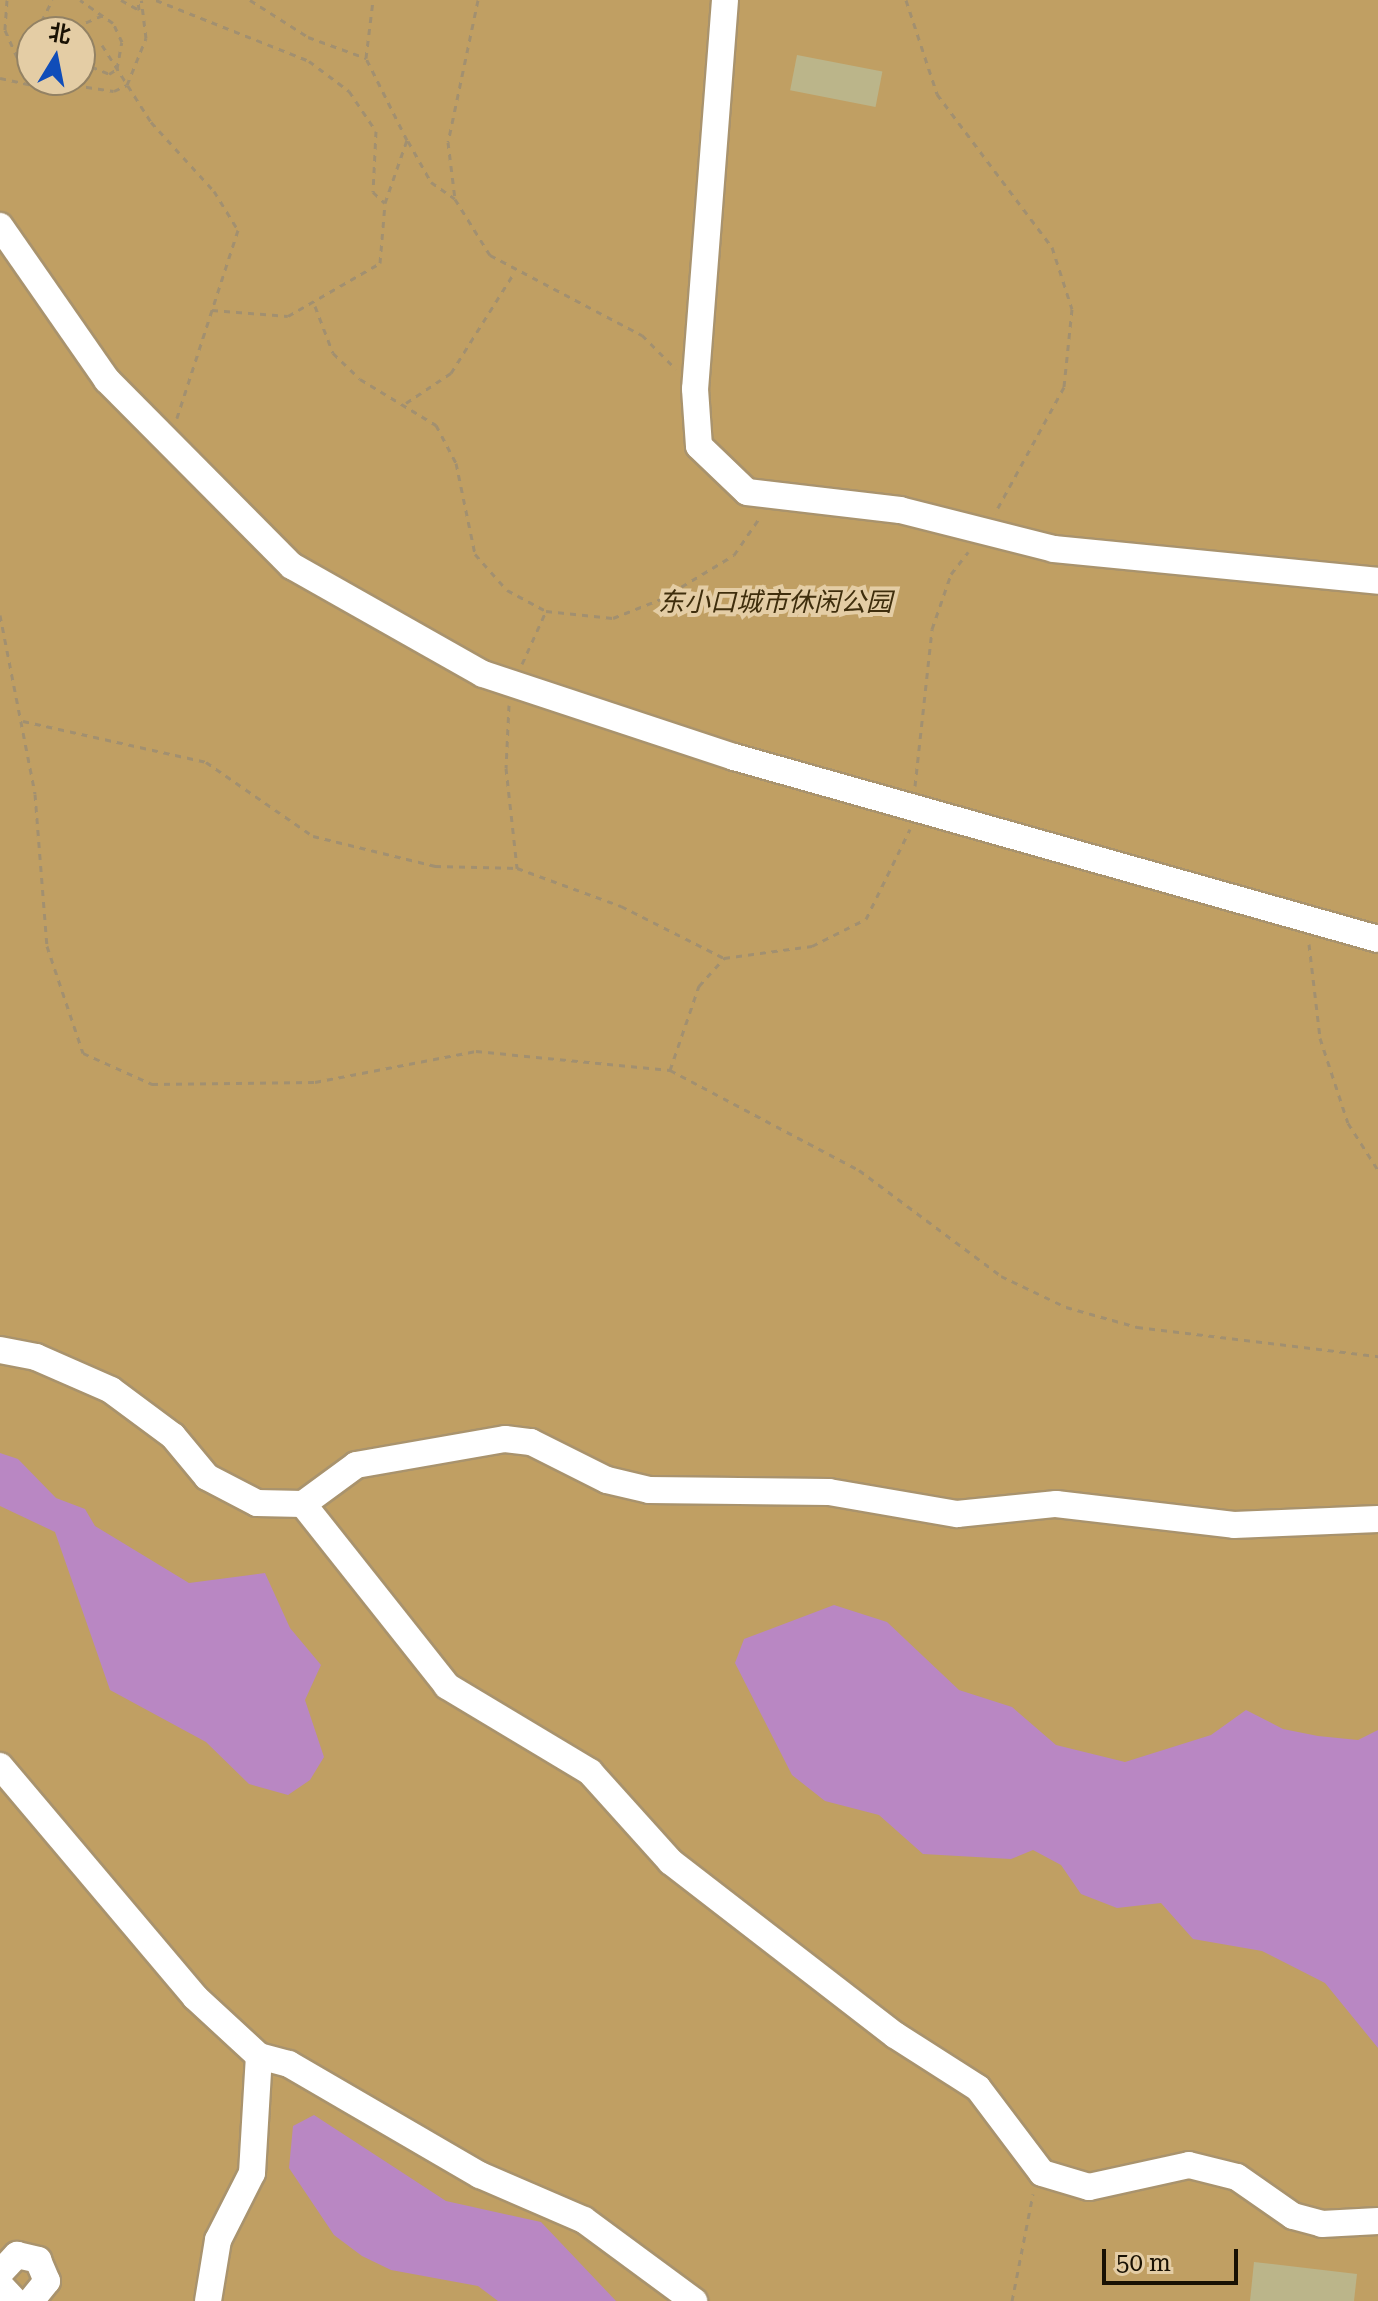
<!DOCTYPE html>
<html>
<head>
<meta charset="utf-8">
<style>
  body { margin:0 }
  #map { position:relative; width:1378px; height:2301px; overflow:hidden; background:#e4cda5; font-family:"Roboto Serif","Noto Sans SC",serif }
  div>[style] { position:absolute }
  .green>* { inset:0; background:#c09f63 }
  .water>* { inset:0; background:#b987c3 }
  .building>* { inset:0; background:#bbb58a; transform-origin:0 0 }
  .path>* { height:3px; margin-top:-1.5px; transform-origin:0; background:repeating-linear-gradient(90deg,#a29070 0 6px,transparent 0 12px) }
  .roads { filter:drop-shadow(2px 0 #a9936d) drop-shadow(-2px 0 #a9936d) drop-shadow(0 2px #a9936d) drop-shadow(0 -2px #a9936d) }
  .minor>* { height:26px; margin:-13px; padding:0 13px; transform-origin:13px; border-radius:13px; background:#fff }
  span { translate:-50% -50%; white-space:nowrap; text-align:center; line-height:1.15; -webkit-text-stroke:8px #e4cda5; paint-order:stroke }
  .park-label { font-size:26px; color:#3f2e0d; font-style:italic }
  .north { position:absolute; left:16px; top:16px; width:80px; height:80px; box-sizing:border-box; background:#e4cda5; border:2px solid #938264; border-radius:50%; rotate:10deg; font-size:22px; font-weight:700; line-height:32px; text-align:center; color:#191103 }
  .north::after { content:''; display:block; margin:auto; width:28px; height:36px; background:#104db9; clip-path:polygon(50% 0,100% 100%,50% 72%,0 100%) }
  .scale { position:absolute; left:1102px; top:2249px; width:136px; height:36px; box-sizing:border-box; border:4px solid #191103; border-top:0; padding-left:10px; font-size:24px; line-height:28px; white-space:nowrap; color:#191103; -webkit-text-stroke:6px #e4cda5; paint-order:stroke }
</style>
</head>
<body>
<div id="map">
  <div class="green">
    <i style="clip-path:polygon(evenodd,0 0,1378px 0,1378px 2301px,0 2301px,0 0,32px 32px,80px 32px,80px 80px,32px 80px,32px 32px)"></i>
  </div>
  <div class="water">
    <i style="clip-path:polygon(0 1453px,18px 1459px,56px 1498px,85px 1509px,95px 1526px,189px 1583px,265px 1573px,290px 1628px,321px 1665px,305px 1700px,324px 1757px,310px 1780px,288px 1795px,249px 1784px,206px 1742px,110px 1690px,55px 1532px,0 1506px)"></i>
    <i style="clip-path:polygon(834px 1605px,887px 1622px,959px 1690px,1012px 1707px,1056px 1745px,1125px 1762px,1211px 1735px,1246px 1710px,1283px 1729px,1318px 1736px,1358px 1740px,1378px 1730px,1378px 2048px,1325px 1983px,1262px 1951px,1193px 1939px,1161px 1903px,1117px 1908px,1081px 1894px,1061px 1865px,1033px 1850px,1011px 1859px,923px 1854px,879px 1815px,825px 1801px,792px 1775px,735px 1663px,744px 1639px)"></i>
    <i style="clip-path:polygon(314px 2115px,446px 2201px,541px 2222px,616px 2301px,498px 2301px,478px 2286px,391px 2270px,362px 2256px,334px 2235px,289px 2168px,293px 2126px)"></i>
  </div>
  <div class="building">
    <i style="left:797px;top:55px;width:87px;height:36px;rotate:11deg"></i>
    <i style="clip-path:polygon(1254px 2262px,1357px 2274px,1354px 2301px,1250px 2301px)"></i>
  </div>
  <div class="path">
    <i style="left:7px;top:0;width:30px;rotate:94deg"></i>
    <i style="left:5px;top:30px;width:30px;rotate:66deg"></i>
    <i style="left:17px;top:57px;width:18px;rotate:34deg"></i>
    <i style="left:121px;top:0;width:21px;rotate:29deg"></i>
    <i style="left:139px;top:10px;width:10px;rotate:-96deg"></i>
    <i style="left:156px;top:0;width:165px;rotate:21.7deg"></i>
    <i style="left:309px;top:61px;width:50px;rotate:36.9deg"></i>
    <i style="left:349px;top:91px;width:48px;rotate:56deg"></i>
    <i style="left:376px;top:131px;width:61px;rotate:92.8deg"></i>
    <i style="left:373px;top:192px;width:16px;rotate:43deg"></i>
    <i style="left:250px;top:0;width:69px;rotate:32.5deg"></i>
    <i style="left:308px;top:37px;width:62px;rotate:19.9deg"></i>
    <i style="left:478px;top:0;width:145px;rotate:101.9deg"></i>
    <i style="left:448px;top:142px;width:57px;rotate:83deg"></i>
    <i style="left:455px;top:199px;width:66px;rotate:58deg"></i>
    <i style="left:490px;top:255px;width:172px;rotate:27.8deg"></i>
    <i style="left:642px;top:335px;width:48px;rotate:45deg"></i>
    <i style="left:906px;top:0;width:99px;rotate:71.7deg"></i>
    <i style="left:937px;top:94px;width:191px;rotate:53.1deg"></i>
    <i style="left:1052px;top:247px;width:65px;rotate:72.1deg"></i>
    <i style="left:1072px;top:309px;width:78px;rotate:95.9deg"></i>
    <i style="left:1064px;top:387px;width:144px;rotate:118.7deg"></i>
    <i style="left:36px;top:32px;width:36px;rotate:-63deg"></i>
    <i style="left:64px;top:32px;width:43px;rotate:-23.6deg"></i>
    <i style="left:102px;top:45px;width:91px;rotate:57.5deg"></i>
    <i style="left:151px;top:122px;width:93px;rotate:47.6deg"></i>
    <i style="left:214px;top:191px;width:46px;rotate:58.4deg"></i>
    <i style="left:238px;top:230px;width:198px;rotate:108deg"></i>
    <i style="left:17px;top:56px;width:36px;rotate:-60deg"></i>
    <i style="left:80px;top:62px;width:31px;rotate:22deg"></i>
    <i style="left:109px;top:74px;width:9px;rotate:-32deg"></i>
    <i style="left:117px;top:69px;width:27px;rotate:-80deg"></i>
    <i style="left:122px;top:42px;width:21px;rotate:-115deg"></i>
    <i style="left:113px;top:23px;width:40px;rotate:-145.1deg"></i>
    <i style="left:0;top:78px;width:66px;rotate:12.2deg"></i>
    <i style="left:65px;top:92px;width:11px;rotate:-38deg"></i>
    <i style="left:74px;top:85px;width:40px;rotate:8.5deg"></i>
    <i style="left:114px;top:91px;width:14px;rotate:-25deg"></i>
    <i style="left:127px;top:85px;width:51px;rotate:-68deg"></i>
    <i style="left:146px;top:38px;width:38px;rotate:-97deg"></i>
    <i style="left:60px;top:80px;width:15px;rotate:20deg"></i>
    <i style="left:74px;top:85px;width:8px;rotate:-140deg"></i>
    <i style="left:408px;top:141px;width:47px;rotate:60.7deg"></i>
    <i style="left:431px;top:182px;width:29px;rotate:35deg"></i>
    <i style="left:315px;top:306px;width:50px;rotate:69deg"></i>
    <i style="left:333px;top:353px;width:37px;rotate:44deg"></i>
    <i style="left:360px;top:379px;width:89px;rotate:31.2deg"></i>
    <i style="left:436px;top:425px;width:43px;rotate:62.2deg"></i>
    <i style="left:456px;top:463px;width:93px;rotate:78.2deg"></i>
    <i style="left:475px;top:554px;width:48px;rotate:48.4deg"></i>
    <i style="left:507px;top:590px;width:44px;rotate:28.3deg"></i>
    <i style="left:212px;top:310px;width:76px;rotate:4.5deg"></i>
    <i style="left:288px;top:316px;width:106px;rotate:-29.9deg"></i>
    <i style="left:380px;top:263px;width:60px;rotate:-85.2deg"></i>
    <i style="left:385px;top:203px;width:67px;rotate:-70.8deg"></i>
    <i style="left:407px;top:140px;width:92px;rotate:-116.6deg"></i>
    <i style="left:366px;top:58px;width:58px;rotate:-83.1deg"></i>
    <i style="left:406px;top:403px;width:54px;rotate:-33.7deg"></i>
    <i style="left:451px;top:373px;width:118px;rotate:-57.8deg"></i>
    <i style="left:0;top:615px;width:182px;rotate:78.9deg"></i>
    <i style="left:35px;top:794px;width:152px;rotate:85.5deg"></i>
    <i style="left:47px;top:946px;width:113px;rotate:71.4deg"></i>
    <i style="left:83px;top:1053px;width:76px;rotate:24.2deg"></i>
    <i style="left:152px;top:1084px;width:163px;rotate:-0.7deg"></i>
    <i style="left:315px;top:1082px;width:164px;rotate:-10.9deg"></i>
    <i style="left:476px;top:1051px;width:195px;rotate:5.6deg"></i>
    <i style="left:670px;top:1070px;width:214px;rotate:27.9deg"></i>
    <i style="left:859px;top:1170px;width:177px;rotate:36.7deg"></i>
    <i style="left:1001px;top:1276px;width:72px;rotate:25.5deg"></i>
    <i style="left:1066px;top:1307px;width:74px;rotate:15.7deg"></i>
    <i style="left:1137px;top:1327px;width:243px;rotate:6.9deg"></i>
    <i style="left:522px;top:664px;width:58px;rotate:-65.6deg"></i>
    <i style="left:546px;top:611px;width:67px;rotate:6deg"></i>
    <i style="left:613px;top:618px;width:52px;rotate:-21.6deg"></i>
    <i style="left:661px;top:599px;width:85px;rotate:-31.1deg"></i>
    <i style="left:734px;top:555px;width:46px;rotate:-55.6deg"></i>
    <i style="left:509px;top:705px;width:63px;rotate:92.7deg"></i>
    <i style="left:506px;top:768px;width:101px;rotate:83.7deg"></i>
    <i style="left:23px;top:721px;width:188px;rotate:12.6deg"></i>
    <i style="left:206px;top:762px;width:130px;rotate:34.7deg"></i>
    <i style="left:313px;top:836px;width:126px;rotate:13.8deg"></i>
    <i style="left:435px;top:866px;width:82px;rotate:1.4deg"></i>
    <i style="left:517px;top:868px;width:111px;rotate:20.1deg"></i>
    <i style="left:621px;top:906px;width:115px;rotate:26.8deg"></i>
    <i style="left:915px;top:786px;width:158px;rotate:-83.8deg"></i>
    <i style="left:932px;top:629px;width:58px;rotate:-70.9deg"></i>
    <i style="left:951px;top:574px;width:28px;rotate:-52deg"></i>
    <i style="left:1309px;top:944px;width:95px;rotate:83.3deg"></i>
    <i style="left:1320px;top:1038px;width:89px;rotate:71.8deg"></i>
    <i style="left:1348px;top:1123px;width:56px;rotate:57.4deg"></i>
    <i style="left:670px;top:1070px;width:89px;rotate:-71deg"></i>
    <i style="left:699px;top:986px;width:38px;rotate:-48deg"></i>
    <i style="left:724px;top:958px;width:89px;rotate:-7.8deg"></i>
    <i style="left:812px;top:946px;width:60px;rotate:-26.6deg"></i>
    <i style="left:866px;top:919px;width:100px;rotate:-63.9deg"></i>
    <i style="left:1012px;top:2301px;width:109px;rotate:-78.9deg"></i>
  </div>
  <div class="roads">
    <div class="minor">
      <i style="left:725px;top:0;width:390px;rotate:94.4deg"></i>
      <i style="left:695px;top:389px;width:57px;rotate:86deg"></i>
      <i style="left:699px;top:446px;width:66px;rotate:43.8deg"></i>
      <i style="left:747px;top:492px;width:154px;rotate:6.7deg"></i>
      <i style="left:900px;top:510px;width:159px;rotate:14.2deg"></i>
      <i style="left:1054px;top:549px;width:326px;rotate:5.6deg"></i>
      <i style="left:0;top:226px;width:188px;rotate:55.2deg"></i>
      <i style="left:107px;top:380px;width:262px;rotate:45.2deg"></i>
      <i style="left:292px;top:566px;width:219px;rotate:29.5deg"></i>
      <i style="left:483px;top:674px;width:264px;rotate:18.3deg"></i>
      <i style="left:734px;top:757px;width:669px;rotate:15.78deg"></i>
      <i style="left:0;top:1350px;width:37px;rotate:11deg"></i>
      <i style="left:36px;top:1357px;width:82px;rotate:23.7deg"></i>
      <i style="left:111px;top:1390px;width:77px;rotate:36.6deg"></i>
      <i style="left:173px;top:1436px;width:53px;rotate:50.3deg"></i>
      <i style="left:207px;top:1477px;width:56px;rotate:27.5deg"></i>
      <i style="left:257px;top:1503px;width:46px;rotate:1.2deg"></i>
      <i style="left:303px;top:1504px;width:66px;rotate:-36.3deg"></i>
      <i style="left:356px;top:1465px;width:151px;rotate:-9.9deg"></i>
      <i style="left:505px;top:1439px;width:26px;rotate:7deg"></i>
      <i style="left:531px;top:1442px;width:85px;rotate:26.6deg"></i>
      <i style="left:607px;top:1480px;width:43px;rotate:13.4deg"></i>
      <i style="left:649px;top:1490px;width:180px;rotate:0.6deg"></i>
      <i style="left:829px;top:1492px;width:130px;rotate:9.8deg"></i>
      <i style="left:957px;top:1514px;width:100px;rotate:-5.8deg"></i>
      <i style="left:1056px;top:1504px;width:179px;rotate:6.7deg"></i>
      <i style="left:1234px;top:1525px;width:144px;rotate:-2.4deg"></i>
      <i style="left:303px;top:1504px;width:232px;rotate:51.6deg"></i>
      <i style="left:447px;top:1686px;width:167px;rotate:31deg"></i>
      <i style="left:590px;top:1772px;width:121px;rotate:48deg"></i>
      <i style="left:671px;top:1862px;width:283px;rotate:37.7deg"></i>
      <i style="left:895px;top:2035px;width:98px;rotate:32.6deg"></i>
      <i style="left:978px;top:2088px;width:106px;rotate:53deg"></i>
      <i style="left:1042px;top:2173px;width:49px;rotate:16.6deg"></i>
      <i style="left:1089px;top:2187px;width:102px;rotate:-12.4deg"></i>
      <i style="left:1189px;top:2165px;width:49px;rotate:14deg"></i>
      <i style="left:1237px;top:2177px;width:68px;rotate:34.9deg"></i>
      <i style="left:1293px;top:2216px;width:30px;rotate:15deg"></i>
      <i style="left:1322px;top:2224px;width:56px;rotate:-3.1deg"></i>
      <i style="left:0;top:1766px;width:302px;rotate:49.8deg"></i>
      <i style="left:195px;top:1997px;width:87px;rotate:42.7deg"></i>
      <i style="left:259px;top:2056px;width:31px;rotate:15deg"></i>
      <i style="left:289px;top:2064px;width:221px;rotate:30.2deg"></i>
      <i style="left:480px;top:2175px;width:113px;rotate:23.4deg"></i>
      <i style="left:584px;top:2220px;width:137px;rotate:36.4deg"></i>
      <i style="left:0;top:2273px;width:25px;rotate:-47deg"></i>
      <i style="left:17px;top:2255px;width:22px;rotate:13deg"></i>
      <i style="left:38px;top:2260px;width:23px;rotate:67deg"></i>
      <i style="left:47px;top:2281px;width:26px;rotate:129deg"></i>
      <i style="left:0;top:2285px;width:22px;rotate:47deg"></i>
      <i style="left:208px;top:2301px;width:62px;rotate:-80.7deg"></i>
      <i style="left:218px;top:2240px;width:75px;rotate:-63.1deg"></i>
      <i style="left:252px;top:2173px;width:117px;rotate:-86.6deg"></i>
    </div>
  </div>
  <div class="park-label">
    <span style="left:775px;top:603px">东小口城市休闲公园</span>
  </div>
  <div class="north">北</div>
  <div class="scale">50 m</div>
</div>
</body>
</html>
